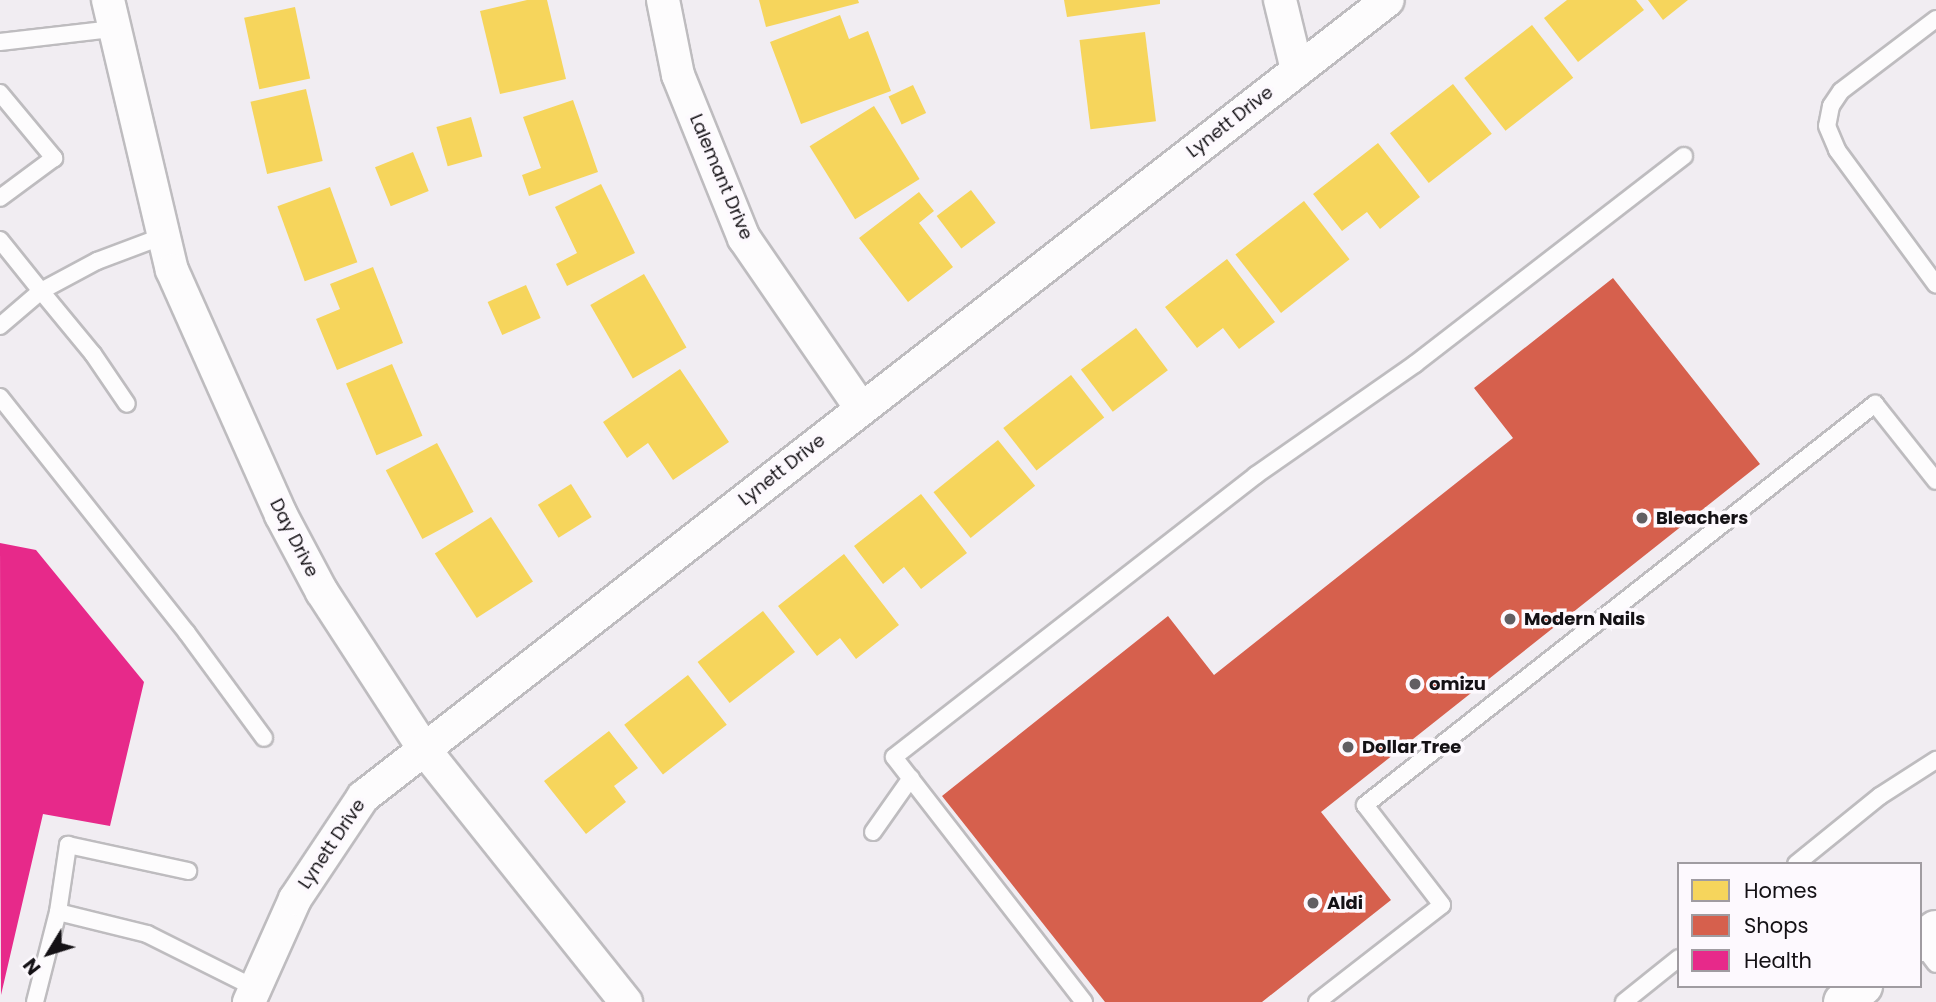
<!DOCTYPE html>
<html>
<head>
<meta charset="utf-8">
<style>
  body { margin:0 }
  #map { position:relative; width:1936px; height:1002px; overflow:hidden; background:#f1edf2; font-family:Poppins,sans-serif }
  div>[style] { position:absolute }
  .homes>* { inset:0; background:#f6d55c; transform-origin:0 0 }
  .shops>* { inset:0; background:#d6604d }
  .health>* { inset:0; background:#e7298a }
  .roads { filter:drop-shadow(2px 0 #bebcbf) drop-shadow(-2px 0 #bebcbf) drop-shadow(0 2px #bebcbf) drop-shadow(0 -2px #bebcbf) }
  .lane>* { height:16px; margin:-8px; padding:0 8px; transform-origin:8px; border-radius:8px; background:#fdfcfd }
  .street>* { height:32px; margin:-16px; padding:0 16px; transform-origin:16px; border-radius:16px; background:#fdfcfd }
  .primary>* { height:38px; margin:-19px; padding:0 19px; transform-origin:19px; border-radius:19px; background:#fdfcfd }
  .dots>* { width:19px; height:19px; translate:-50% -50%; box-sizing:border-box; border:4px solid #fdf9fe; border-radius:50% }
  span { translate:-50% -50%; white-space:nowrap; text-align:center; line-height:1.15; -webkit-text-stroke:7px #fdf9fe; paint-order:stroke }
  .street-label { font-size:18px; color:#141115 }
  .poi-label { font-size:18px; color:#141115; font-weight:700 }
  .left { translate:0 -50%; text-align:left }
  .legend { position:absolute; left:1677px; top:862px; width:245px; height:126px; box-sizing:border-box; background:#fdf9fe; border:2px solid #a09ca1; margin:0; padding:9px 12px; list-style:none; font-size:21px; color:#141115 }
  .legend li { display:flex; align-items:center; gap:14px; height:35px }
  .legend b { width:35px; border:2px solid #a09ca1 }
  .north { position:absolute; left:14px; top:918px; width:70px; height:70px; -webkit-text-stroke:5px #fdf9fe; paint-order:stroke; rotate:232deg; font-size:19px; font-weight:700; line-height:28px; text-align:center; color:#141115 }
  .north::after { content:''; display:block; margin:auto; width:24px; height:32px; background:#141115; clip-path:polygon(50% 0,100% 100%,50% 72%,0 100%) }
</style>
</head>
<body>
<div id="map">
  <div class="homes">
    <i style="clip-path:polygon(527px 0,547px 0,566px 79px,500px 94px,480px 11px)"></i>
    <i style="clip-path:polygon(759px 0,858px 0,859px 3px,766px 27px)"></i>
    <i style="clip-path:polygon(1064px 0,1160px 0,1160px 4px,1067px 17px)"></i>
    <i style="clip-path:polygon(1567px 0,1636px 0,1644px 10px,1578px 62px,1544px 18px)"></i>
    <i style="clip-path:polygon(1648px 0,1688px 0,1663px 20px)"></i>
    <i style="left:295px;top:7px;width:73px;height:52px;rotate:78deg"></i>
    <i style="clip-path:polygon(840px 15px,849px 39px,868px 31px,891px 91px,801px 124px,770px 42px)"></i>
    <i style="left:1532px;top:25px;width:67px;height:86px;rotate:52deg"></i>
    <i style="left:1145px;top:32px;width:90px;height:66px;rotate:83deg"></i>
    <i style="left:1453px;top:84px;width:63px;height:80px;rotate:52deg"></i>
    <i style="left:913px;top:85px;width:31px;height:27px;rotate:65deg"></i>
    <i style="left:306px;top:89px;width:74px;height:57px;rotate:77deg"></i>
    <i style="clip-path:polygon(573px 100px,598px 172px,529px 196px,522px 175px,541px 168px,523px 117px)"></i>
    <i style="left:874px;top:106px;width:86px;height:76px;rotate:58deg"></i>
    <i style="left:471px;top:117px;width:41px;height:36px;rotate:74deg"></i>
    <i style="clip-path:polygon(1378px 143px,1420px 197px,1380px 229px,1367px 212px,1342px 231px,1313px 194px)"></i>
    <i style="left:413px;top:152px;width:42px;height:41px;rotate:68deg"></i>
    <i style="clip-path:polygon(601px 184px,635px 253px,567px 286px,556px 264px,577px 253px,555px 207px)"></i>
    <i style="left:330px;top:187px;width:80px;height:56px;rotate:70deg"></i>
    <i style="left:971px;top:190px;width:41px;height:43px;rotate:53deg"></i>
    <i style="clip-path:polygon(919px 192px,934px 211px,919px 223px,953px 267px,908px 302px,859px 238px)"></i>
    <i style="left:1304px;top:201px;width:74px;height:87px;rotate:52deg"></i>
    <i style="clip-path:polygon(1227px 259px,1275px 322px,1239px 349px,1223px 328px,1197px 348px,1165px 307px)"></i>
    <i style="clip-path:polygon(373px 267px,403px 343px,337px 370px,316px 319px,340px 309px,330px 284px)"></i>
    <i style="left:644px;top:274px;width:85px;height:62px;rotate:60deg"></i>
    <i style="left:526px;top:285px;width:36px;height:42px;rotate:66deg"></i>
    <i style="left:1136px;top:328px;width:53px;height:69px;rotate:53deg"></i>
    <i style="left:392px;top:364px;width:78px;height:50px;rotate:67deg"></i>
    <i style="clip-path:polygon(680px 369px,729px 442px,673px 480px,648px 443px,627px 458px,603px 422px)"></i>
    <i style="left:1071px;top:375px;width:54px;height:86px;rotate:52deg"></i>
    <i style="left:998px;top:440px;width:59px;height:83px;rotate:51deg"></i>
    <i style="left:437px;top:443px;width:78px;height:58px;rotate:62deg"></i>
    <i style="left:571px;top:484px;width:39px;height:39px;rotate:58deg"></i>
    <i style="clip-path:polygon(921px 494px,967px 553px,921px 589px,904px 567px,883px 584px,854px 546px)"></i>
    <i style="left:491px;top:517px;width:77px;height:67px;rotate:57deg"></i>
    <i style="clip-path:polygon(844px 554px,899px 625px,856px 659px,840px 638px,817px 656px,778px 606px)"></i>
    <i style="left:763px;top:611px;width:52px;height:83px;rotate:52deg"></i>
    <i style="left:688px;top:675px;width:63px;height:81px;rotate:52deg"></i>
    <i style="clip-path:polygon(609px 731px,638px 768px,614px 786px,626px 802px,586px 834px,544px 781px)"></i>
  </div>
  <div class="shops">
    <i style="clip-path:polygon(1613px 278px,1760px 464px,1321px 812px,1391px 900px,1262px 1002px,1105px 1002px,942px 796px,1168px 616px,1214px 675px,1513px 438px,1474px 388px)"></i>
  </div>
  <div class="health">
    <i style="clip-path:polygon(0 543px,36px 550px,144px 682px,110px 826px,43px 814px,1px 995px)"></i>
  </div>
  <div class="roads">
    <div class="lane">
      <i style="left:1936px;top:19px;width:119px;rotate:142.8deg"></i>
      <i style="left:1841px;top:91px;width:18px;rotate:124deg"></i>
      <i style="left:1831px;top:106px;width:20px;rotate:101deg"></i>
      <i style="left:1827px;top:126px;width:26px;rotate:67deg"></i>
      <i style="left:1837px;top:150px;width:167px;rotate:53.7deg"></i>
      <i style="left:0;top:42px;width:114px;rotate:-6.6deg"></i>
      <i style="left:0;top:93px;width:85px;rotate:50.3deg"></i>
      <i style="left:54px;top:158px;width:67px;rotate:143.5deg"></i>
      <i style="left:0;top:240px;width:65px;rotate:51.2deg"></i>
      <i style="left:41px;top:291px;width:64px;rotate:-28.2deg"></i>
      <i style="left:97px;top:261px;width:71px;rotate:-20.7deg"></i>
      <i style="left:0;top:326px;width:54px;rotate:-40.5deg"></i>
      <i style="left:41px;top:291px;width:82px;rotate:50.5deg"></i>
      <i style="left:93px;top:354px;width:60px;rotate:55.8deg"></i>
      <i style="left:0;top:397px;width:301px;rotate:51.6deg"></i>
      <i style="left:187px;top:633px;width:130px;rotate:53.7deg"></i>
      <i style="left:873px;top:832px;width:66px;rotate:-54.9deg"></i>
      <i style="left:1796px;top:864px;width:108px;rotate:-39deg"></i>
      <i style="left:1880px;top:796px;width:67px;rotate:-32.7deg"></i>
      <i style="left:58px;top:912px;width:68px;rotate:-81.5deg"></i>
      <i style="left:68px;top:845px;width:123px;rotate:12.2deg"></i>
      <i style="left:1920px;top:943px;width:26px;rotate:53deg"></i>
      <i style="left:35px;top:1002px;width:93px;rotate:-75.7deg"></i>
      <i style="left:58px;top:912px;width:92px;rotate:13.9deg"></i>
      <i style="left:147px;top:934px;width:121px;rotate:26.6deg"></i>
      <i style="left:1084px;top:1002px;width:310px;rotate:-127.8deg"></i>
      <i style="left:894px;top:757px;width:459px;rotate:-37.9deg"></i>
      <i style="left:1256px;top:475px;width:194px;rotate:-34.9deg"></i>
      <i style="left:1415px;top:364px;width:340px;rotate:-37.7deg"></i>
      <i style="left:1317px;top:1002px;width:158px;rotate:-37.8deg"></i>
      <i style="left:1442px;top:905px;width:126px;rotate:-127.6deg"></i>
      <i style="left:1365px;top:805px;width:649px;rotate:-38.18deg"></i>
      <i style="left:1875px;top:404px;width:98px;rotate:51.6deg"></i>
      <i style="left:1624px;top:1002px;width:70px;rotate:-38.7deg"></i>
    </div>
    <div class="street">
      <i style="left:108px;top:0;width:277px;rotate:76.7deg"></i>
      <i style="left:172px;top:270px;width:268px;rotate:66deg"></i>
      <i style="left:281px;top:515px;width:87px;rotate:62deg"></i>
      <i style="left:322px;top:592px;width:187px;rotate:57deg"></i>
      <i style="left:424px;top:749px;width:324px;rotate:51.4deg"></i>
      <i style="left:663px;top:0;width:76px;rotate:78.7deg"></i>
      <i style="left:678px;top:75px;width:176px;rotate:68deg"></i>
      <i style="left:744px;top:238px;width:206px;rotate:55.5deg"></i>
      <i style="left:1280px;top:0;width:72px;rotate:76.3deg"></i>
      <i style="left:249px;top:1002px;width:113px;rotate:-65.9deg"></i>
      <i style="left:295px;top:899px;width:123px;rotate:-56.3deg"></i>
      <i style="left:363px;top:797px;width:1298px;rotate:-37.87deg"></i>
    </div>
    <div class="primary">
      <i style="left:1920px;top:942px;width:20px;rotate:-37deg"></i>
      <i style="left:1843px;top:1002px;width:26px;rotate:-39deg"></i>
    </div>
  </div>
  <div class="dots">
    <i style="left:1642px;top:518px;background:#615e62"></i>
    <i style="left:1510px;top:619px;background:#615e62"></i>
    <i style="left:1415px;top:684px;background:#615e62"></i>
    <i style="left:1348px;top:747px;background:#615e62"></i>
    <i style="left:1313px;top:903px;background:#615e62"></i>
  </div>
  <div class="street-label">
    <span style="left:1230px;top:122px;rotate:-38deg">Lynett Drive</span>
    <span style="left:721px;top:177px;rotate:67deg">Lalemant Drive</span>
    <span style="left:782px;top:470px;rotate:-38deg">Lynett Drive</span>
    <span style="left:294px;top:538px;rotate:63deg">Day Drive</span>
    <span style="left:332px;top:844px;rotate:-56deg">Lynett Drive</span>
  </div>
  <div class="poi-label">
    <span class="left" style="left:1656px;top:518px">Bleachers</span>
    <span class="left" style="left:1524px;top:619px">Modern Nails</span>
    <span class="left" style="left:1429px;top:684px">omizu</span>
    <span class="left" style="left:1362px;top:747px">Dollar Tree</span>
    <span class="left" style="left:1327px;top:903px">Aldi</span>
  </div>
  <ul class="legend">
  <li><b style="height:19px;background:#f6d55c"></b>Homes</li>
  <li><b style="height:19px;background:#d6604d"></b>Shops</li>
  <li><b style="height:19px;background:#e7298a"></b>Health</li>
  </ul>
  <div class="north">N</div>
</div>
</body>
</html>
